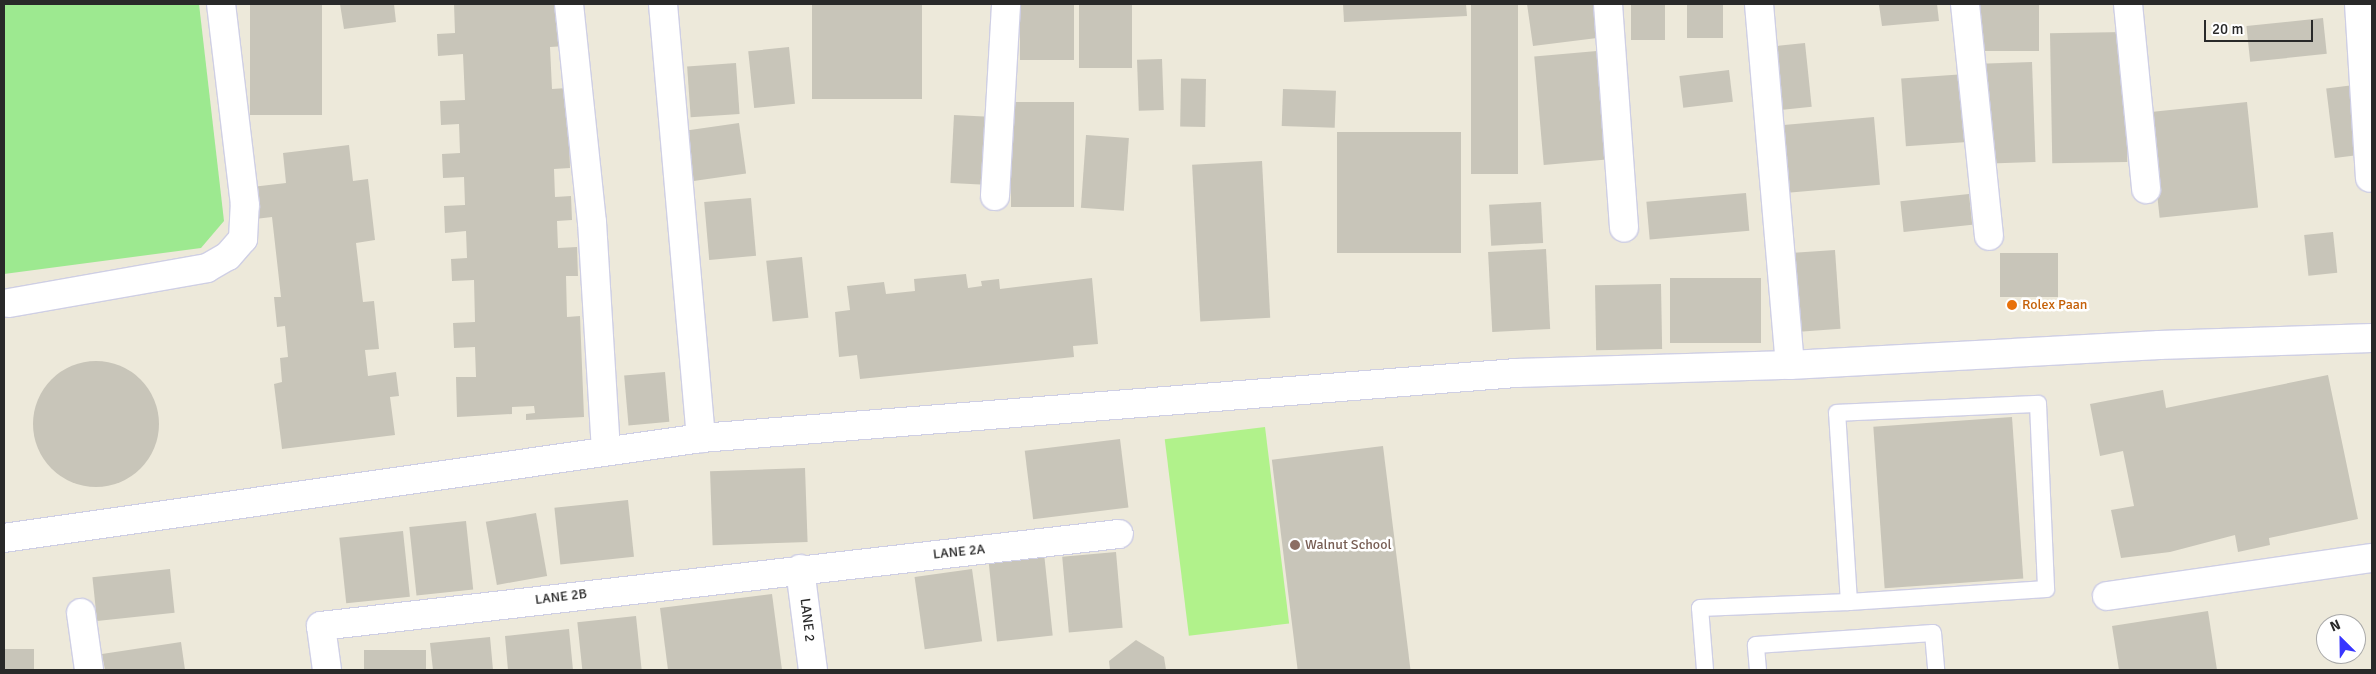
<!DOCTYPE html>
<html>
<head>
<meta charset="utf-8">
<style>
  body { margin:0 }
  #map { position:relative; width:2376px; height:674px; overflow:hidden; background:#ede9da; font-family:Signika,sans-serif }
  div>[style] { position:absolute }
  .green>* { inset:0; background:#9de990 }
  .pitch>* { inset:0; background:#b1f28b; transform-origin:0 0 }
  .building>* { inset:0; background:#c8c5b9; transform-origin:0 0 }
  .round { border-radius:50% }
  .roads { filter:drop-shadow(1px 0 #cfcfe4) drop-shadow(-1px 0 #cfcfe4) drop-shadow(0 1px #cfcfe4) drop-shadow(0 -1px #cfcfe4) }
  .lane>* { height:16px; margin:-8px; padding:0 8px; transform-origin:8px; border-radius:8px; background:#fff }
  .street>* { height:28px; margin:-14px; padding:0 14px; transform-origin:14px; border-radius:14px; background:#fff }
  .secondary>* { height:28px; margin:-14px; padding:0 14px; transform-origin:14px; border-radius:14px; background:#fff }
  .dots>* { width:14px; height:14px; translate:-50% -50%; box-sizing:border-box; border:2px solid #fff; border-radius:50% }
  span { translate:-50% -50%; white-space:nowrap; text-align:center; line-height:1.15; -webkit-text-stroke:5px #fff; paint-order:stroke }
  .food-label { font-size:14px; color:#c56008 }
  .left { translate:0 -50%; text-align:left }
  .education-label { font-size:14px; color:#785e54 }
  .street-label { font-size:14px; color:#292929 }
  .frame { position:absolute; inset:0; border:5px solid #292929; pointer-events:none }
  .north { position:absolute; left:2316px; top:614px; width:50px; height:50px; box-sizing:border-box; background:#fff; border:1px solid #a9a9a9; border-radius:50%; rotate:337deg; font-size:14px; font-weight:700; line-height:20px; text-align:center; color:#292929 }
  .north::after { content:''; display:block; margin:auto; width:18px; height:22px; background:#3835ff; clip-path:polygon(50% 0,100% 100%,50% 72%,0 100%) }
  .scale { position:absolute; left:2204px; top:20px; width:109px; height:22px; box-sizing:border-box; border:2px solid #292929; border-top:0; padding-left:6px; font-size:15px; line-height:18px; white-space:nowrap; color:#292929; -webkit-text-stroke:4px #fff; paint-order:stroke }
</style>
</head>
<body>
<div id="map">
  <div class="green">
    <i style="clip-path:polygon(4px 4px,199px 4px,224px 221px,201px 248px,4px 274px)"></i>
  </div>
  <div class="pitch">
    <i style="left:1265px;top:427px;width:198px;height:101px;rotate:83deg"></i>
  </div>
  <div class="building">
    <i style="left:250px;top:4px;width:72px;height:111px"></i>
    <i style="clip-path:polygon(340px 4px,394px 4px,396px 22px,344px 29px)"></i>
    <i style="clip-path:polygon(454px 4px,564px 4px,566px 46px,550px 47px,552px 89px,567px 88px,570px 168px,554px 169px,555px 197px,571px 196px,572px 220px,557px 221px,558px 248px,577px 247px,578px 276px,566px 276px,567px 317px,580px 316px,584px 417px,526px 420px,526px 414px,535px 413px,534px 406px,512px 407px,512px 414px,457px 417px,456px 377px,476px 377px,475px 347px,454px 348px,453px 323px,475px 322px,474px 280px,452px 281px,451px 259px,467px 258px,466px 231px,445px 233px,444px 206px,465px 205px,464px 177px,443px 178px,442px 154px,460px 153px,459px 124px,441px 125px,440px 101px,465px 100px,463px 54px,438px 56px,437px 34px,455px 33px)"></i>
    <i style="left:812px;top:4px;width:110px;height:95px"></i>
    <i style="left:1020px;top:4px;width:54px;height:56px"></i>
    <i style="left:1079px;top:4px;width:53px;height:64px"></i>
    <i style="clip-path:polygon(1343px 4px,1466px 4px,1467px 16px,1344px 22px)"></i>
    <i style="left:1471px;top:4px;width:47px;height:170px"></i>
    <i style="clip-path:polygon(1527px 4px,1593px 4px,1597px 38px,1533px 46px)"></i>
    <i style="left:1631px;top:4px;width:34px;height:36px"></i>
    <i style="left:1687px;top:4px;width:36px;height:34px"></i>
    <i style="clip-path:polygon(1891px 4px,1937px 4px,1939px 21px,1882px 26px,1879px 5px)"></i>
    <i style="left:2039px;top:4px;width:47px;height:66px;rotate:90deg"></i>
    <i style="left:2323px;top:18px;width:36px;height:77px;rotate:84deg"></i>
    <i style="left:2125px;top:32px;width:130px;height:75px;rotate:89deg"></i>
    <i style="left:1805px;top:43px;width:64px;height:39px;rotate:84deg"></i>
    <i style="left:789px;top:47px;width:57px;height:41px;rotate:84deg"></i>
    <i style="left:1597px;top:51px;width:109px;height:63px;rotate:85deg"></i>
    <i style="left:1162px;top:59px;width:51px;height:25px;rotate:88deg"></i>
    <i style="left:2032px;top:62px;width:100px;height:52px;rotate:88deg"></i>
    <i style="left:736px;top:63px;width:51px;height:49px;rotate:86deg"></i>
    <i style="left:1729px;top:70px;width:32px;height:50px;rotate:83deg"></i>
    <i style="left:1966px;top:74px;width:68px;height:65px;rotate:86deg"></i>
    <i style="left:1206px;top:79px;width:48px;height:25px;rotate:91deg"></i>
    <i style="left:2354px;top:85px;width:70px;height:28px;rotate:83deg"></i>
    <i style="left:1283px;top:89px;width:53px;height:37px;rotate:2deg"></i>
    <i style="left:1011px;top:102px;width:63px;height:105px"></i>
    <i style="left:2247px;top:102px;width:106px;height:99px;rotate:84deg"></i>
    <i style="left:954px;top:115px;width:40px;height:68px;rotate:3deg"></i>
    <i style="left:1874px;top:117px;width:68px;height:101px;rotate:85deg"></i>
    <i style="left:739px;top:123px;width:51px;height:53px;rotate:82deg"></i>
    <i style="left:1337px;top:132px;width:124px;height:121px"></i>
    <i style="left:1086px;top:135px;width:43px;height:73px;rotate:4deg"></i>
    <i style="clip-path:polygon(349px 145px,353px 181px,368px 179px,375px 240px,356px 243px,363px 302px,374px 301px,379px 349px,365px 350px,368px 376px,396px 372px,399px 396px,390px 397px,395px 435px,282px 449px,274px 384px,282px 382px,280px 358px,288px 357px,285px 326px,277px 327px,274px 297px,281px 297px,272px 217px,255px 219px,251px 187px,286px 183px,283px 153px)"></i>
    <i style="left:1262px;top:161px;width:157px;height:70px;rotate:87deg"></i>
    <i style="left:1746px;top:193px;width:38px;height:100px;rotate:85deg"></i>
    <i style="left:1969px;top:194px;width:31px;height:69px;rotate:84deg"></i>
    <i style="left:751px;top:198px;width:58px;height:47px;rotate:85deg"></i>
    <i style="left:1541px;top:202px;width:41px;height:52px;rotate:87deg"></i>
    <i style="left:2333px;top:232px;width:41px;height:29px;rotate:84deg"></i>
    <i style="left:1546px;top:249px;width:80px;height:58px;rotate:87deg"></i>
    <i style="left:1835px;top:250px;width:79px;height:41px;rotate:86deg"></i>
    <i style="left:2000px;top:253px;width:58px;height:44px"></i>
    <i style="left:802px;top:257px;width:61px;height:36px;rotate:84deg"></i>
    <i style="clip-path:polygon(966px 274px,968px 288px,982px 286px,981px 281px,999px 279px,1000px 289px,1092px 278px,1098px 344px,1073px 346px,1074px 357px,860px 379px,857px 355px,839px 357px,835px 312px,850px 310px,847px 286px,884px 282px,886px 294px,915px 291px,914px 279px)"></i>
    <i style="left:1670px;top:278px;width:91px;height:65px"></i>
    <i style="left:1661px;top:284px;width:65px;height:66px;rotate:89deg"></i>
    <i class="round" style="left:33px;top:361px;width:126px;height:126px"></i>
    <i style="left:665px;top:372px;width:50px;height:41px;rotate:85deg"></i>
    <i style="clip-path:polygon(2328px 375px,2358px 519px,2269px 538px,2270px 545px,2238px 552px,2235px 535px,2170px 552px,2121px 558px,2111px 510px,2134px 506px,2123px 451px,2100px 456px,2090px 404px,2163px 390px,2166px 408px)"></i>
    <i style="left:2012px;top:417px;width:162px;height:139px;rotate:86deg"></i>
    <i style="left:1120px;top:439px;width:69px;height:96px;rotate:83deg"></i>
    <i style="left:1383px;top:446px;width:226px;height:112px;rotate:83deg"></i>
    <i style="left:805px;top:468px;width:74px;height:95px;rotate:88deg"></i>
    <i style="left:628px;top:500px;width:57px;height:74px;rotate:84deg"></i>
    <i style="left:536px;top:513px;width:64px;height:51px;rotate:80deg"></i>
    <i style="left:466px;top:521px;width:69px;height:57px;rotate:84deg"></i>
    <i style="left:403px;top:531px;width:66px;height:64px;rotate:84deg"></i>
    <i style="left:1116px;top:552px;width:76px;height:54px;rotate:85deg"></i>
    <i style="left:1044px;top:553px;width:83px;height:56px;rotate:84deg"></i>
    <i style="left:170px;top:569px;width:44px;height:78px;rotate:84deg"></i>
    <i style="left:972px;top:569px;width:73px;height:58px;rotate:82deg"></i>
    <i style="clip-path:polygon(772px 594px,782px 670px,668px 670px,660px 608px)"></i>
    <i style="clip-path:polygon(2208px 611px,2217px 670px,2119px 670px,2112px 626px)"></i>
    <i style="left:636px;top:616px;width:54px;height:59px;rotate:84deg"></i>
    <i style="clip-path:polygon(569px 629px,573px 670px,508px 670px,505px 636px)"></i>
    <i style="clip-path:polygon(490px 637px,493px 670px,433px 670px,430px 643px)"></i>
    <i style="clip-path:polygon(1136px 640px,1164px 657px,1166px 670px,1110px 670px,1109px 661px)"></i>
    <i style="clip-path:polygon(181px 642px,185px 670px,105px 670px,102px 654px)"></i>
    <i style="left:34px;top:649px;width:21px;height:30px;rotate:90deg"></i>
    <i style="left:364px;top:650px;width:62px;height:20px"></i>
  </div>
  <div class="roads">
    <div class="lane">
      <i style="left:1705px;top:670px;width:62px;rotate:-94.6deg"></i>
      <i style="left:1700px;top:608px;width:149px;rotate:-2.3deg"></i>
      <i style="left:1849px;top:602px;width:189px;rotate:-93.6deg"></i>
      <i style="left:1837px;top:413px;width:201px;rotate:-2.6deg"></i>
      <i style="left:2038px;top:404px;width:185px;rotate:87.5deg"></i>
      <i style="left:2046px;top:589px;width:197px;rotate:176.2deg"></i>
      <i style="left:1758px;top:670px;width:25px;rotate:-95deg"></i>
      <i style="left:1756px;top:645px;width:177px;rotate:-3.9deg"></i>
      <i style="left:1933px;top:633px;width:37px;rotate:85deg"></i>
    </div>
    <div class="street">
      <i style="left:569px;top:4px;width:219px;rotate:84deg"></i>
      <i style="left:592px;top:222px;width:229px;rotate:86.5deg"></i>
      <i style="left:663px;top:4px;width:436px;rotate:85deg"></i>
      <i style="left:1608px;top:4px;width:224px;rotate:85.9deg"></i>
      <i style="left:1759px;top:4px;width:362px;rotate:85.1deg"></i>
      <i style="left:1965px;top:4px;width:233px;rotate:84.1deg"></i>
      <i style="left:2128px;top:4px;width:186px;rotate:84.4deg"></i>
      <i style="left:2359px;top:4px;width:174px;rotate:86.4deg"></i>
      <i style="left:995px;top:196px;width:192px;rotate:-86.7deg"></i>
      <i style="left:9px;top:303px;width:201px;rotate:-10deg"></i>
      <i style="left:207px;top:268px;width:24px;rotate:-30deg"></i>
      <i style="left:228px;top:256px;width:23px;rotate:-49deg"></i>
      <i style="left:243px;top:239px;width:34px;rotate:-87deg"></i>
      <i style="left:245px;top:205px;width:202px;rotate:-96.8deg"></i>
      <i style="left:800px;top:569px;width:102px;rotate:82.7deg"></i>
      <i style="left:2107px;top:596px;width:268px;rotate:-8.2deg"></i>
      <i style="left:81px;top:613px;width:58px;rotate:82deg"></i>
      <i style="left:327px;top:670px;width:44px;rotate:-97.8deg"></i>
      <i style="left:321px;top:626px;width:803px;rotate:-6.58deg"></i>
    </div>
    <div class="secondary">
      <i style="left:4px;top:538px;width:704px;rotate:-8.16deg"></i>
      <i style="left:701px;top:438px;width:818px;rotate:-4.56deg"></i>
      <i style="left:1516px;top:373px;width:274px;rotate:-1.7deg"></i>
      <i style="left:1790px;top:365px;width:370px;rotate:-3.1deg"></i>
      <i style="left:2159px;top:345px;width:213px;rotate:-1.9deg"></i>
    </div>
  </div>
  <div class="dots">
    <i style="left:2012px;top:305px;background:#e8710a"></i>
    <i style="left:1295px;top:545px;background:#8d6e63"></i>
  </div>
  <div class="food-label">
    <span class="left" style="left:2022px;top:305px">Rolex Paan</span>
  </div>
  <div class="education-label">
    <span class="left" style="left:1305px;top:545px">Walnut School</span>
  </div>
  <div class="street-label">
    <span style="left:959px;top:552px;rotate:-6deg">LANE 2A</span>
    <span style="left:561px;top:597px;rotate:-7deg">LANE 2B</span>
    <span style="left:807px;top:620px;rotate:83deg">LANE 2</span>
  </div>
  <div class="frame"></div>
  <div class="north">N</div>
  <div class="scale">20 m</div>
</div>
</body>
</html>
